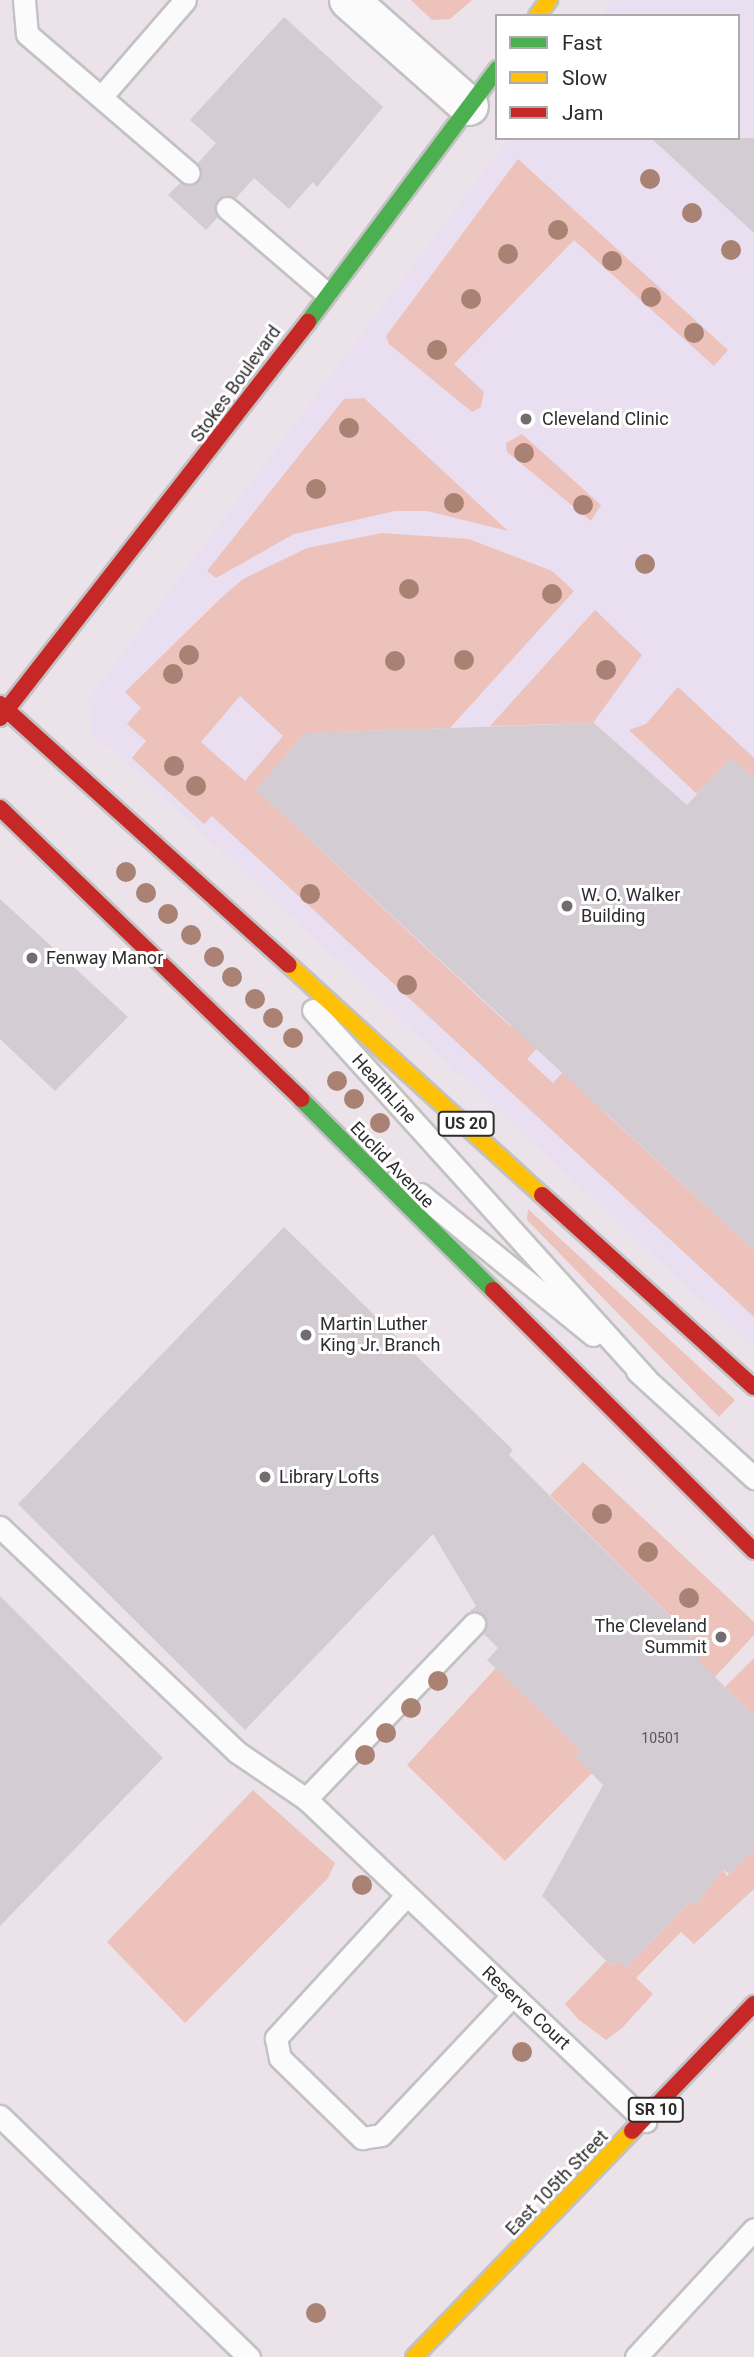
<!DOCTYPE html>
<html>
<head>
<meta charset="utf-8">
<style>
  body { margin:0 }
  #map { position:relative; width:754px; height:2357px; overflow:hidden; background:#ece2ea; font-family:Roboto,sans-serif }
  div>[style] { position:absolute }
  .medical>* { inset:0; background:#eadef1 }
  .green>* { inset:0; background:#ecc2bb }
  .building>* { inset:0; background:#d4ccd3 }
  .roads { filter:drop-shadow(2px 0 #c3c2c3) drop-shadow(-2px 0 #c3c2c3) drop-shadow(0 2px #c3c2c3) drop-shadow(0 -2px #c3c2c3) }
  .lane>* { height:21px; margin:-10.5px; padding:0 10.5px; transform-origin:10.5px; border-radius:10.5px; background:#fcfbfc }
  .street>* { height:38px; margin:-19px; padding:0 19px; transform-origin:19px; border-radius:19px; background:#fcfbfc }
  .fast>* { height:16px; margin:-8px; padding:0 8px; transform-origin:8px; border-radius:8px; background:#4caf50 }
  .slow>* { height:16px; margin:-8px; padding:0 8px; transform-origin:8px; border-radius:8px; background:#ffc107 }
  .jam>* { height:16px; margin:-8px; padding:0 8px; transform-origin:8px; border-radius:8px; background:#c62828 }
  .trees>* { width:20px; height:20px; margin:-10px; border-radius:50%; background:#aa8274 }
  .dots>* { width:19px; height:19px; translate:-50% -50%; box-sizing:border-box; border:4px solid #fff; border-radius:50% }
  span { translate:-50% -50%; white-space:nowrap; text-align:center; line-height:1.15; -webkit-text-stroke:6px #fff; paint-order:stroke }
  .number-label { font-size:14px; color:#585658 }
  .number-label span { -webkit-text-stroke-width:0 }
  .shield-label span { padding:2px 5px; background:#fff; border:2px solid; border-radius:5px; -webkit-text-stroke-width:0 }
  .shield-label { font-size:16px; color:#2d2d2d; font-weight:700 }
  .street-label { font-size:18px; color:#2d2d2d }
  .poi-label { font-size:18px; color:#2d2d2d }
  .left { translate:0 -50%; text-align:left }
  .right { translate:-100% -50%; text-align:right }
  .legend { position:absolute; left:495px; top:14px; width:245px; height:126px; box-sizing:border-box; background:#fff; border:2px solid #ababab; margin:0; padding:9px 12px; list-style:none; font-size:21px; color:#2d2d2d }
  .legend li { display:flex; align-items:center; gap:14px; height:35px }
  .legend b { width:35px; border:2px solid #ababab }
</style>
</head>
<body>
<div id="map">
  <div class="medical">
    <i style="clip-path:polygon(612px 0,754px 0,754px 1349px,111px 748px,93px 739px,89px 699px,509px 138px,738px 138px,738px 16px,601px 16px)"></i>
  </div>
  <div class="green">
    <i style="clip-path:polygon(411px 0,472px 0,450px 19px,432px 20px)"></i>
    <i style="clip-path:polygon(518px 159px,728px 350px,714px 366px,574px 240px,454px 364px,484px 392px,481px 407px,472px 412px,389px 344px,386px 336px)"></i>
    <i style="clip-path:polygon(364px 398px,508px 531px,427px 511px,395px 511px,294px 534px,216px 578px,207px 571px,344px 399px)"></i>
    <i style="clip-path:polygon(522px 434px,601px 505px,591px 521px,507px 452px,506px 443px)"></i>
    <i style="clip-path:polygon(evenodd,382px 533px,469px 539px,552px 571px,574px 591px,450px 728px,305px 733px,256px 790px,511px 1027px,530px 1007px,554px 1030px,527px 1059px,553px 1083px,579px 1054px,605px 1113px,754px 1250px,754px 1317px,212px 816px,204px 824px,132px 758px,146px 741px,127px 724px,141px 708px,125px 692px,222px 597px,243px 579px,307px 548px,382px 533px,240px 696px,283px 736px,245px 781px,201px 742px,240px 696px)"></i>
    <i style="clip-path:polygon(595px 610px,642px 655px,593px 723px,490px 726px)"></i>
    <i style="clip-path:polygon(678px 687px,754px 758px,754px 778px,731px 758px,697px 794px,629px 730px,646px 724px)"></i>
    <i style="clip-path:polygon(528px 1209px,735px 1400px,719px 1417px,527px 1220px)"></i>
    <i style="clip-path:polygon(583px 1462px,754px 1622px,754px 1635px,715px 1677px,665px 1694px,705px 1651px,550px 1495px)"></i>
    <i style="clip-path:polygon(754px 1658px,754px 1716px,725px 1687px)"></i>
    <i style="clip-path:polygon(496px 1668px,581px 1751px,576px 1757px,592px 1773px,505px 1861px,407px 1765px)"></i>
    <i style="clip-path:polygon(253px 1790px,335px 1863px,328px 1878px,185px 2023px,107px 1942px)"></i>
    <i style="clip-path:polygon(754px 1849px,754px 1889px,694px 1944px,681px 1932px,636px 1978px,653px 1994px,622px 2028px,606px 2040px,578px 2019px,565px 2004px,606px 1961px,611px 1966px,619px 1961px,627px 1967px,690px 1902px,695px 1906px,723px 1869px,727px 1876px)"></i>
  </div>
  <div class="building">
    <i style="clip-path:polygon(284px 17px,383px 107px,317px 187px,313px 182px,289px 209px,254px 178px,236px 198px,218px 199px,218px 217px,206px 230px,168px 195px,180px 183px,198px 182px,198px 163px,216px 143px,190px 120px)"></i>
    <i style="clip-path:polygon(651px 138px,754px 138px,754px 233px)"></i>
    <i style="clip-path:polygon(594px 723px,687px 805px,731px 758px,754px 778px,754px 1250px,256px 790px,305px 733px)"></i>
    <i style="clip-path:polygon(0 899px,128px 1017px,55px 1091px,0 1039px)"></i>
    <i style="clip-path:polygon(284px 1227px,513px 1450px,509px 1455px,706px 1652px,698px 1660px,754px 1716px,754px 1849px,729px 1874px,723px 1869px,695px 1906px,690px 1902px,626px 1968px,619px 1961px,611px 1966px,542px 1896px,603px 1785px,576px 1757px,581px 1751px,487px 1660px,498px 1648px,483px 1633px,486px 1620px,470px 1611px,476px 1606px,433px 1534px,245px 1730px,18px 1504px)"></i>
    <i style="clip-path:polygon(0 1596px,163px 1758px,0 1926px)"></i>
  </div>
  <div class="roads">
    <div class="lane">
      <i style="left:24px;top:0;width:34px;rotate:85deg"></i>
      <i style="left:27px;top:34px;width:213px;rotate:40.6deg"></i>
      <i style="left:101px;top:97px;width:128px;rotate:-49.1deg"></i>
      <i style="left:227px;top:208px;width:130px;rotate:40.6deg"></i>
      <i style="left:313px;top:1010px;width:498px;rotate:47.9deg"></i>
      <i style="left:420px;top:1194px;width:223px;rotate:39.2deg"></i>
      <i style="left:637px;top:1371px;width:159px;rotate:42.4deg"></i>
      <i style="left:0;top:1527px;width:327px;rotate:43.5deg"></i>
      <i style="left:237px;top:1752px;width:83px;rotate:34.3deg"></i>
      <i style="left:306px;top:1799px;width:468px;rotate:43.5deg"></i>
      <i style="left:306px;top:1799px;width:243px;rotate:-46.2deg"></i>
      <i style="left:406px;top:1896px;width:193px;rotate:132.5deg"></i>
      <i style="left:276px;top:2038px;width:20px;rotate:79deg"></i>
      <i style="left:280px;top:2058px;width:115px;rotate:44.3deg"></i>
      <i style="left:362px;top:2138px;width:19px;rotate:-9deg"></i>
      <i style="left:381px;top:2135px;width:191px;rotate:-46.7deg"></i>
      <i style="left:0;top:2116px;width:347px;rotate:44.1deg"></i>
      <i style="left:636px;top:2357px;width:174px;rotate:-47.3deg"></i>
    </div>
    <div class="street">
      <i style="left:349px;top:0;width:160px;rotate:41.5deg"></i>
    </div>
    <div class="fast">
      <i style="left:308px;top:322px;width:316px;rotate:-53.2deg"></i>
      <i style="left:301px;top:1099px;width:271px;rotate:44.9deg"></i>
    </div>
    <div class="slow">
      <i style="left:537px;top:16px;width:20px;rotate:-53deg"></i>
      <i style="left:289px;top:965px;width:342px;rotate:42.3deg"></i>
      <i style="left:414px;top:2357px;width:314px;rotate:-46deg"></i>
    </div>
    <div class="jam">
      <i style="left:0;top:704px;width:389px;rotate:42.1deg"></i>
      <i style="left:0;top:718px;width:502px;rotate:-52.13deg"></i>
      <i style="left:0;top:808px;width:419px;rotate:44deg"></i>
      <i style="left:542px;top:1195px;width:286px;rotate:42.2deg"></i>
      <i style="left:493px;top:1290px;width:369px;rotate:45deg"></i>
      <i style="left:632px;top:2131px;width:176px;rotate:-46.2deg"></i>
    </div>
  </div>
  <div class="trees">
    <i style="left:650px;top:179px"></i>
    <i style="left:692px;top:213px"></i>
    <i style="left:558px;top:230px"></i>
    <i style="left:731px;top:250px"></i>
    <i style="left:508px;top:254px"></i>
    <i style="left:612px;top:261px"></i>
    <i style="left:651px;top:297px"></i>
    <i style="left:471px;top:299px"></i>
    <i style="left:694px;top:333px"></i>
    <i style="left:437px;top:350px"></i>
    <i style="left:349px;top:428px"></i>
    <i style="left:524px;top:453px"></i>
    <i style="left:316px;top:489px"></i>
    <i style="left:454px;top:503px"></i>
    <i style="left:583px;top:505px"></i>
    <i style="left:645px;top:564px"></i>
    <i style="left:409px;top:589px"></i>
    <i style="left:552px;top:594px"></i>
    <i style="left:189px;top:655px"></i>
    <i style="left:464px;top:660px"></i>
    <i style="left:395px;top:661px"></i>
    <i style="left:606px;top:670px"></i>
    <i style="left:173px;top:674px"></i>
    <i style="left:174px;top:766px"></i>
    <i style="left:196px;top:786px"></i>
    <i style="left:126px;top:872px"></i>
    <i style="left:146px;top:893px"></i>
    <i style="left:310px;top:894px"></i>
    <i style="left:168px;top:914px"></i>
    <i style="left:191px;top:935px"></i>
    <i style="left:214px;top:957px"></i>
    <i style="left:232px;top:977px"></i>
    <i style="left:407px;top:985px"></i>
    <i style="left:255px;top:999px"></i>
    <i style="left:273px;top:1018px"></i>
    <i style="left:293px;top:1038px"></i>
    <i style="left:337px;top:1081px"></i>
    <i style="left:354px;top:1099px"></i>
    <i style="left:380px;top:1123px"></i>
    <i style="left:602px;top:1514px"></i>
    <i style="left:648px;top:1552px"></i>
    <i style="left:689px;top:1598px"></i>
    <i style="left:438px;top:1681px"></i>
    <i style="left:411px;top:1708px"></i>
    <i style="left:386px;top:1733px"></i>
    <i style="left:365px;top:1755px"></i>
    <i style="left:362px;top:1885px"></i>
    <i style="left:522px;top:2052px"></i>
    <i style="left:316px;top:2313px"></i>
  </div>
  <div class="dots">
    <i style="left:526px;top:419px;background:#706c6f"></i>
    <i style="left:567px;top:906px;background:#706c6f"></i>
    <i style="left:32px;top:958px;background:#706c6f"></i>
    <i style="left:306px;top:1335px;background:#706c6f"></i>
    <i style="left:265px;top:1477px;background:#706c6f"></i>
    <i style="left:721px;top:1637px;background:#706c6f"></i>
  </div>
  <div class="number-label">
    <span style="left:661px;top:1738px">10501</span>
  </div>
  <div class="shield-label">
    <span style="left:466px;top:1124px">US 20</span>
    <span style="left:656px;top:2110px">SR 10</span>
  </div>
  <div class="street-label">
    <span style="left:236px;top:384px;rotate:-54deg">Stokes Boulevard</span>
    <span style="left:384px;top:1089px;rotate:48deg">HealthLine</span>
    <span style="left:392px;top:1165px;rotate:46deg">Euclid Avenue</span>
    <span style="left:526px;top:2008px;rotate:43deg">Reserve Court</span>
    <span style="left:557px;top:2183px;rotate:-46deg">East 105th Street</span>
  </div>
  <div class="poi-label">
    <span class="left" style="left:542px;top:419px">Cleveland Clinic</span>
    <span class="left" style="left:581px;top:906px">W. O. Walker<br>Building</span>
    <span class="left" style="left:46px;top:958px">Fenway Manor</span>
    <span class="left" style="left:320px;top:1335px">Martin Luther<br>King Jr. Branch</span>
    <span class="left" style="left:279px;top:1477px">Library Lofts</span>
    <span class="right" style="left:707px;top:1637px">The Cleveland<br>Summit</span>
  </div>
  <ul class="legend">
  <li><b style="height:9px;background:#4caf50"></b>Fast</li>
  <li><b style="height:9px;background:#ffc107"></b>Slow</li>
  <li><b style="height:9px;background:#c62828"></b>Jam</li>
  </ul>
</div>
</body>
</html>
